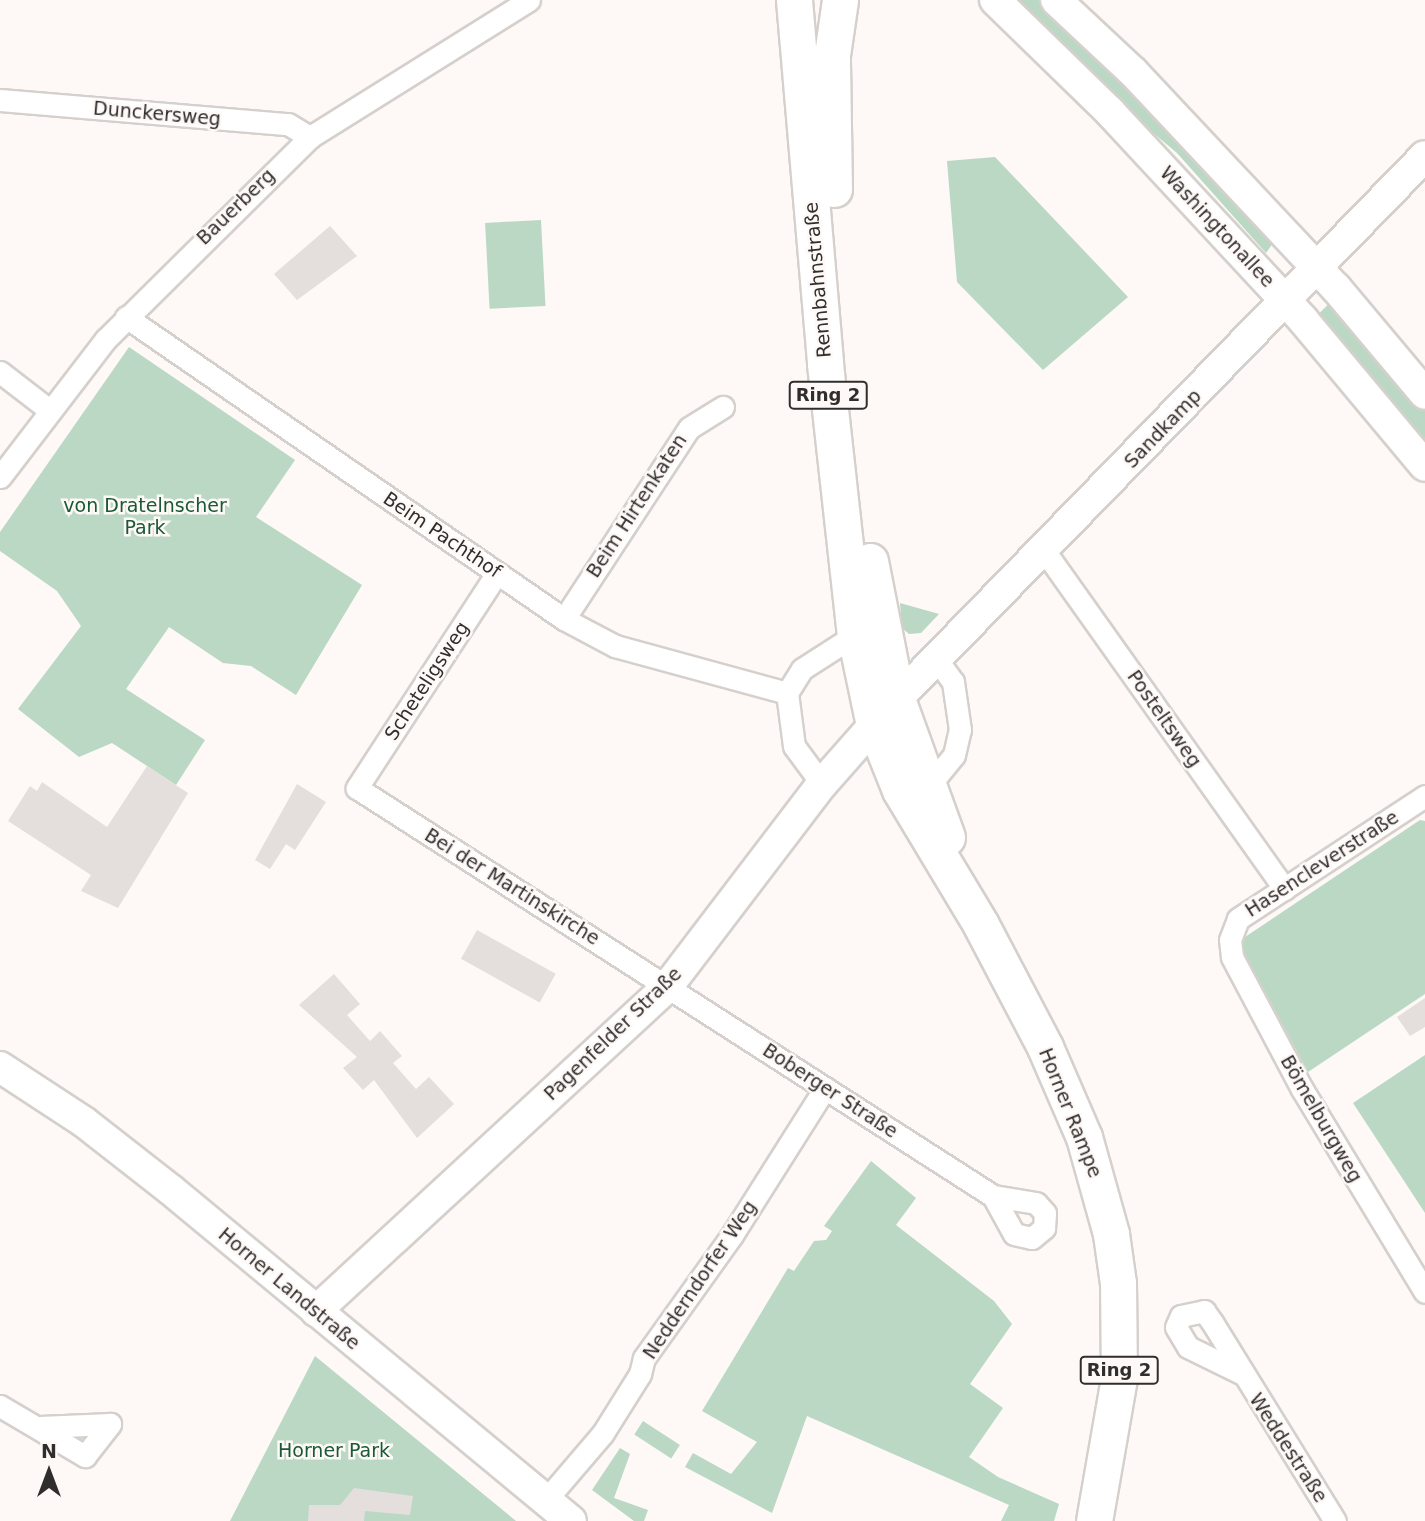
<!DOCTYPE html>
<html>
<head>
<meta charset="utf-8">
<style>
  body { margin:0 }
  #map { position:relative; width:1425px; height:1521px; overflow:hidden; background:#fef9f6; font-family:"DejaVu Sans",sans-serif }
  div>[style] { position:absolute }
  .green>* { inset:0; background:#bad8c4; transform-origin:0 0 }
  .building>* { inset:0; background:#e4dedd; transform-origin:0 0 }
  .roads { filter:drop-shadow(2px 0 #d5d0cc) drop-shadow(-2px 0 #d5d0cc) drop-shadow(0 2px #d5d0cc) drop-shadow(0 -2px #d5d0cc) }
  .street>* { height:21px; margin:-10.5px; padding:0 10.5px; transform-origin:10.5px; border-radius:10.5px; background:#fff }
  .secondary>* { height:30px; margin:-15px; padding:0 15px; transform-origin:15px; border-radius:15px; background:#fff }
  .primary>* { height:35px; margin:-17.5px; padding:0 17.5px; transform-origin:17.5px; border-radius:17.5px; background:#fff }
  span { translate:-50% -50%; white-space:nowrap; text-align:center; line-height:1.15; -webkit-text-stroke:5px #fef9f6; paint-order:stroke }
  .shield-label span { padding:2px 5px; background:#fef9f6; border:2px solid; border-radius:5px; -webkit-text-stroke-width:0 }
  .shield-label { font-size:18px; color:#302e2d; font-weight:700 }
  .street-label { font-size:19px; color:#302e2d }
  .park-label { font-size:19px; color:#195938 }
  .north { position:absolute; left:14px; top:1437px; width:70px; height:70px; -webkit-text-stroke:5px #fef9f6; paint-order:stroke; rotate:0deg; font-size:19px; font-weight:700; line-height:28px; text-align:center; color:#302e2d }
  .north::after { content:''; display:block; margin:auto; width:24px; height:32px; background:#302e2d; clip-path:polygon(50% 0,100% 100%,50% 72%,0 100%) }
</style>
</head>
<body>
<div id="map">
  <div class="green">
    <i style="clip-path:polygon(1010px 0,1042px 0,1278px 236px,1266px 253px,1177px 153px,1089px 79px)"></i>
    <i style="clip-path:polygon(995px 157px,1128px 297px,1043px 370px,957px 282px,947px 161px)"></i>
    <i style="left:541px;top:220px;width:86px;height:56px;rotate:87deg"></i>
    <i style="clip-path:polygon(1333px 300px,1425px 407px,1425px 458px,1311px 321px)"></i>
    <i style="clip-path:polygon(129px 347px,295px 460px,256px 517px,362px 585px,296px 695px,251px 666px,223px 663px,169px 627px,126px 689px,205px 740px,176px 785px,112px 743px,79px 757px,18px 709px,81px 626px,57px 591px,0 551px,0 532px)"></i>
    <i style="clip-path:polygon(900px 603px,939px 614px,921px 633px,909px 634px,902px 628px)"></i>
    <i style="clip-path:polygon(1420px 820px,1425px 821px,1425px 994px,1308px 1072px,1242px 949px,1245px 937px)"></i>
    <i style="clip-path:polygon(1425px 1055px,1425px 1213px,1353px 1103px)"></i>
    <i style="clip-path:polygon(871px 1161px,916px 1198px,896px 1225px,994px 1301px,1012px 1324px,970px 1384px,1003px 1408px,969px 1457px,998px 1477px,1059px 1504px,1054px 1521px,1001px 1521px,1009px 1505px,807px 1416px,772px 1513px,685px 1467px,693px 1453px,731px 1474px,757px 1442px,702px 1411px,788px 1268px,794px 1271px,814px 1241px,826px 1240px,832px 1231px,824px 1226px)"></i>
    <i style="clip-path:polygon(315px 1356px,516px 1521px,230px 1521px)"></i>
    <i style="left:643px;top:1421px;width:44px;height:16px;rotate:33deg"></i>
    <i style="clip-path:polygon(620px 1448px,630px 1454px,614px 1498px,648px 1510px,644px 1521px,634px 1521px,592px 1490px)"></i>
  </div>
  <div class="building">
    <i style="clip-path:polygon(330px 226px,357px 256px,297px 300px,274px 274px)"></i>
    <i style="clip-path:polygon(147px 766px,188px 793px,118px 908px,81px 891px,91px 875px,8px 821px,30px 786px,37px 791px,42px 782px,107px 827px)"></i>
    <i style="clip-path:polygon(297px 784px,326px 802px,295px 850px,286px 844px,270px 869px,255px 860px)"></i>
    <i style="left:477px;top:930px;width:90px;height:33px;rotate:29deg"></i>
    <i style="clip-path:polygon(334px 974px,360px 1004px,347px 1015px,370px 1041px,380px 1031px,402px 1056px,393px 1063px,416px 1089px,429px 1077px,454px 1104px,417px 1138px,374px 1080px,363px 1090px,343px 1068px,357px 1057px,299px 1005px)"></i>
    <i style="clip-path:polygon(1425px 998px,1425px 1027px,1410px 1036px,1397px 1017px)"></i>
    <i style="clip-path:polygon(354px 1488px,413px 1496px,410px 1515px,365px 1511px,364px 1521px,308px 1521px,309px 1505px,340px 1505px)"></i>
  </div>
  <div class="roads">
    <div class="street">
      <i style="left:0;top:100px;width:289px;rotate:4.8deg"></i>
      <i style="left:288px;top:124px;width:26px;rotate:31deg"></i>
      <i style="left:126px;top:317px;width:532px;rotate:34.59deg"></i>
      <i style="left:564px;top:619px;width:58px;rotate:27.9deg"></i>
      <i style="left:615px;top:646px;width:178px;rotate:15.3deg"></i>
      <i style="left:0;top:372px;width:61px;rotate:37.6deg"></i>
      <i style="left:0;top:477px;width:174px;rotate:-52.5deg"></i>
      <i style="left:106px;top:339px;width:287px;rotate:-44.7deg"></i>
      <i style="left:310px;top:137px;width:258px;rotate:-32deg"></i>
      <i style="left:1043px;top:549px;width:417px;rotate:54.6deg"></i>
      <i style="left:497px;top:573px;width:257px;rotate:123.1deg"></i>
      <i style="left:357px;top:788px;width:756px;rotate:32.68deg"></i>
      <i style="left:993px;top:1196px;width:43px;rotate:61.1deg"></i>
      <i style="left:1014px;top:1234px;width:18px;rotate:13deg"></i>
      <i style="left:1032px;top:1238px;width:16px;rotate:-40deg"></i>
      <i style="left:1044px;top:1228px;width:15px;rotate:-86deg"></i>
      <i style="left:1045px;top:1213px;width:13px;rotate:-132deg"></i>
      <i style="left:1036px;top:1203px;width:44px;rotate:-170.8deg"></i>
      <i style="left:564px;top:619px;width:228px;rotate:-56.8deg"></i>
      <i style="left:689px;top:428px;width:40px;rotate:-32deg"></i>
      <i style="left:822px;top:784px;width:47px;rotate:-126.4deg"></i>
      <i style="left:794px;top:746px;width:53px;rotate:-97.5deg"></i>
      <i style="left:787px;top:693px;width:28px;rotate:-58deg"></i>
      <i style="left:802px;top:669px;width:63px;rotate:-32.7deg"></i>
      <i style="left:928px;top:787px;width:41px;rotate:-50.9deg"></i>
      <i style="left:954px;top:755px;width:26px;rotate:-77deg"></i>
      <i style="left:960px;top:730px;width:49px;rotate:-98.3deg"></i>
      <i style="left:953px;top:682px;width:29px;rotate:-126deg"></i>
      <i style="left:1425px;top:796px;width:224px;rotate:146.7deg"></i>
      <i style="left:1238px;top:919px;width:22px;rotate:111deg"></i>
      <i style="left:1230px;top:940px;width:17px;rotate:83deg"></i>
      <i style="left:1232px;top:957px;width:149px;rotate:62.1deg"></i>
      <i style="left:1302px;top:1089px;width:237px;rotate:58.8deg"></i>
      <i style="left:1241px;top:1373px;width:59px;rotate:-153.9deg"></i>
      <i style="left:1188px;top:1347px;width:23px;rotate:-121deg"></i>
      <i style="left:1176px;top:1327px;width:12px;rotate:-66deg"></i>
      <i style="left:1181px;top:1316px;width:24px;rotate:-12deg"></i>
      <i style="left:1204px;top:1311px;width:14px;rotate:54deg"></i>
      <i style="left:1212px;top:1322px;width:234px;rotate:58.3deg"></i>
      <i style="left:0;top:1406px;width:99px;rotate:30.5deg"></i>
      <i style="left:85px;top:1456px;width:41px;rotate:-52deg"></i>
      <i style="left:110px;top:1424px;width:70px;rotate:177.5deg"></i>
      <i style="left:545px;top:1501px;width:89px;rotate:-49.5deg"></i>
      <i style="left:603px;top:1433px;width:70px;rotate:-57.9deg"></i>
      <i style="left:640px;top:1374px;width:16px;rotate:-76deg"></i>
      <i style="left:644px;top:1358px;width:151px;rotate:-54.4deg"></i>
      <i style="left:732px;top:1235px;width:174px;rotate:-57.7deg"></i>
    </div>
    <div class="secondary">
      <i style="left:995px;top:0;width:161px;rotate:44.2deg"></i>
      <i style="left:1110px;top:112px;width:284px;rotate:47.1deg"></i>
      <i style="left:1303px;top:320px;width:190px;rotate:50.1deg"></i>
      <i style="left:1056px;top:0;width:105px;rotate:43.1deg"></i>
      <i style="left:1133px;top:72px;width:296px;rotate:46.8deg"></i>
      <i style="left:1336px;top:288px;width:138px;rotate:50deg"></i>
      <i style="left:0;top:1067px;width:100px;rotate:33.2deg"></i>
      <i style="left:84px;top:1122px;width:110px;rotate:38deg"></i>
      <i style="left:171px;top:1190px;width:519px;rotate:39.61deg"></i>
      <i style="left:316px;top:1311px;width:479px;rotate:-42.7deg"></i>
      <i style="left:668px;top:986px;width:254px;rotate:-52.7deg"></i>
      <i style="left:822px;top:784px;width:113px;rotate:-48.6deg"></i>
      <i style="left:897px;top:699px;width:757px;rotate:-45.8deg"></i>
    </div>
    <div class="primary">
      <i style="left:794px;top:0;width:365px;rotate:85.1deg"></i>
      <i style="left:825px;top:364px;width:273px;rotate:83.7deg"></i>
      <i style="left:855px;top:635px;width:92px;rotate:78.1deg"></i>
      <i style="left:874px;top:725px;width:70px;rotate:68.2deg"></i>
      <i style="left:900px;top:790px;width:157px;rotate:59deg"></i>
      <i style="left:981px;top:925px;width:138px;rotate:62.3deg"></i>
      <i style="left:1045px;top:1047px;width:98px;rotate:66.6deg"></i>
      <i style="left:1084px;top:1137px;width:101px;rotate:74.4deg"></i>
      <i style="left:1111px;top:1234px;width:49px;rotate:81.9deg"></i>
      <i style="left:1118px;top:1283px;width:95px;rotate:89.4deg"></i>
      <i style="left:1119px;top:1378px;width:145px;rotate:99.9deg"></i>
      <i style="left:834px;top:189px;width:134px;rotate:-90.9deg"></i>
      <i style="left:832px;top:55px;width:56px;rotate:-81.7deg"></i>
      <i style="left:870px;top:561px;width:141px;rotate:78.9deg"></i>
      <i style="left:897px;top:699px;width:147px;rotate:70.1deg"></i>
    </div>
  </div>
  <div class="shield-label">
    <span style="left:828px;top:395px">Ring 2</span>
    <span style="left:1119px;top:1370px">Ring 2</span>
  </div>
  <div class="street-label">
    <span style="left:157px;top:114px;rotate:5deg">Dunckersweg</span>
    <span style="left:236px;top:207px;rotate:-44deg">Bauerberg</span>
    <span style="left:1217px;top:227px;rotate:47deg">Washingtonallee</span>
    <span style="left:818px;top:280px;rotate:-95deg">Rennbahnstraße</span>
    <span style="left:1163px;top:429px;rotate:-46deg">Sandkamp</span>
    <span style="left:637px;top:506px;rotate:-57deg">Beim Hirtenkaten</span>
    <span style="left:442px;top:535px;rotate:34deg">Beim Pachthof</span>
    <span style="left:427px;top:681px;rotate:-57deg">Scheteligsweg</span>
    <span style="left:1164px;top:719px;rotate:55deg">Posteltsweg</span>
    <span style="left:1322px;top:864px;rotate:-33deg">Hasencleverstraße</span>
    <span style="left:512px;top:887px;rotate:32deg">Bei der Martinskirche</span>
    <span style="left:613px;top:1034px;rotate:-44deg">Pagenfelder Straße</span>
    <span style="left:830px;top:1091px;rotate:33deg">Boberger Straße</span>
    <span style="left:1070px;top:1113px;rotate:68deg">Horner Rampe</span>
    <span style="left:1321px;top:1119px;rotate:60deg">Bömelburgweg</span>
    <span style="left:700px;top:1280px;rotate:-56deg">Nedderndorfer Weg</span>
    <span style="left:289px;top:1289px;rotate:40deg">Horner Landstraße</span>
    <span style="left:1288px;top:1448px;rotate:57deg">Weddestraße</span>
  </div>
  <div class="park-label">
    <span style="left:145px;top:517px">von Dratelnscher<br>Park</span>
    <span style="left:334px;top:1451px">Horner Park</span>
  </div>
  <div class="north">N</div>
</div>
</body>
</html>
